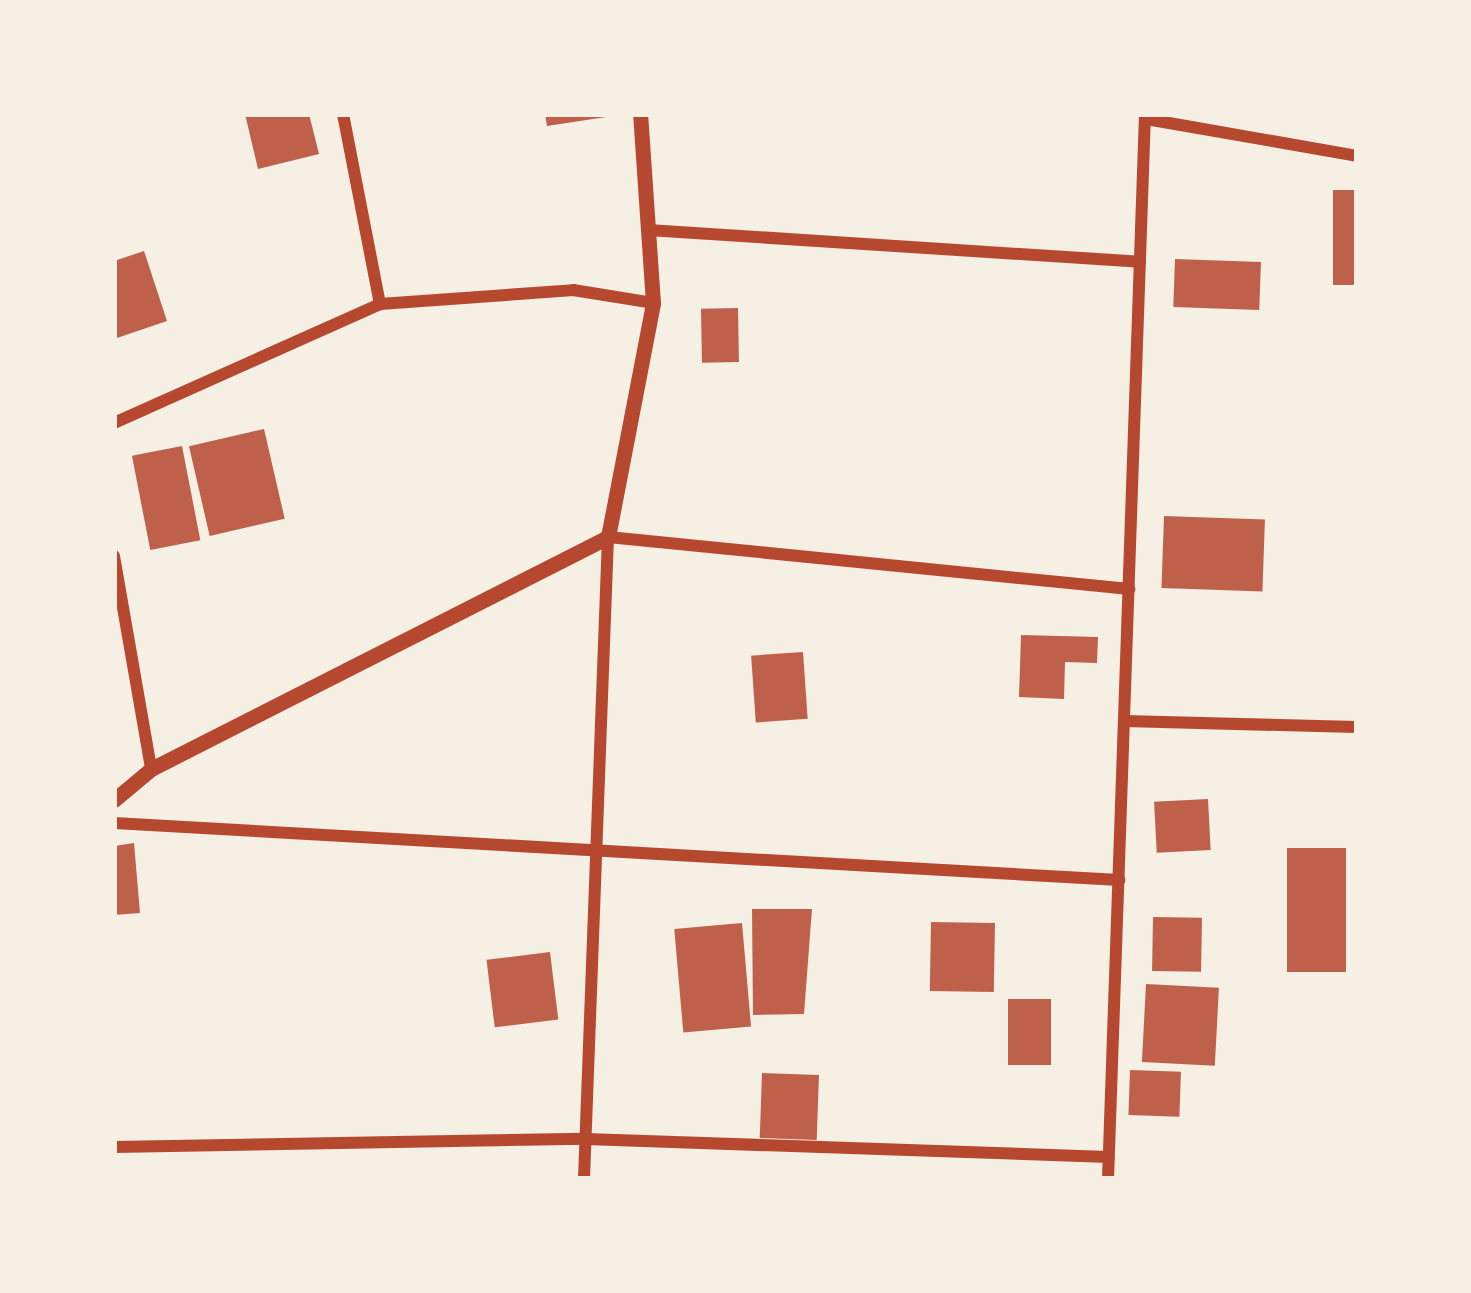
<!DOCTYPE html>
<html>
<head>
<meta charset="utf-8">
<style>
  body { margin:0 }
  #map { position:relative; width:1471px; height:1293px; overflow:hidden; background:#f6efe4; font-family:Karla,sans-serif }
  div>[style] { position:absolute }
  .building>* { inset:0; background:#bf614a; transform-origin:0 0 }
  .minor>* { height:12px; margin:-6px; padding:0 6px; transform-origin:6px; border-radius:6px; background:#b5482f }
  .tertiary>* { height:15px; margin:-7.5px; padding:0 7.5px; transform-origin:7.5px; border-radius:7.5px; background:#b5482f }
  span { translate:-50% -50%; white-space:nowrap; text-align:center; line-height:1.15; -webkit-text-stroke:12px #f6efe4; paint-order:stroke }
  .frame { position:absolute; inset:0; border:117px solid #f6efe4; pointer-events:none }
</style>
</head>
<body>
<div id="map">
  <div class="building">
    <i style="clip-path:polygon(245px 114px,309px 114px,319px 154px,258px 169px)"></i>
    <i style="clip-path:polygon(545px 114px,606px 114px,606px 117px,547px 126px)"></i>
    <i style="left:1333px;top:190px;width:24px;height:95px"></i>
    <i style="clip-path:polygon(144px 251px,167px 321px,114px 339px,114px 261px)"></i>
    <i style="left:1175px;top:259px;width:86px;height:48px;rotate:2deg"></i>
    <i style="left:738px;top:308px;width:54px;height:37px;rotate:89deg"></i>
    <i style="left:264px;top:429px;width:92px;height:77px;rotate:77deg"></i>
    <i style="left:182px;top:446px;width:96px;height:51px;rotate:79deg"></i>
    <i style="left:1164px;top:516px;width:101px;height:72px;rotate:2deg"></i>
    <i style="clip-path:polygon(1021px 635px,1098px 637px,1097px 663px,1065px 662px,1064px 699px,1019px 697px)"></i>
    <i style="left:803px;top:652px;width:67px;height:52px;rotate:86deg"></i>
    <i style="left:1208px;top:799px;width:51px;height:54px;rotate:87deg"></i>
    <i style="clip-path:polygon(134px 843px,140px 913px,114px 915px,114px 846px)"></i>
    <i style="left:1287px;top:848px;width:59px;height:124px"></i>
    <i style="clip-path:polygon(752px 909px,812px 909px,804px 1014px,753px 1015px)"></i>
    <i style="left:1153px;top:917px;width:49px;height:54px;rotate:1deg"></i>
    <i style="left:931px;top:922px;width:64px;height:69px;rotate:1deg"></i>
    <i style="left:742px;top:923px;width:104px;height:68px;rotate:85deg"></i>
    <i style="left:550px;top:952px;width:68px;height:64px;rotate:83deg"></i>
    <i style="left:1146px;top:984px;width:73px;height:78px;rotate:3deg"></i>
    <i style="left:1008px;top:999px;width:43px;height:66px"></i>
    <i style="left:1130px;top:1070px;width:51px;height:45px;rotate:2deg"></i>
    <i style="left:762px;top:1073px;width:57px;height:65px;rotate:2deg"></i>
  </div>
  <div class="minor">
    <i style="left:343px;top:114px;width:194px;rotate:79deg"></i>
    <i style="left:1146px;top:119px;width:214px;rotate:9.9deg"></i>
    <i style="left:648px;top:230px;width:493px;rotate:3.7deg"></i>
    <i style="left:114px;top:423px;width:291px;rotate:-24.1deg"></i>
    <i style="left:380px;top:304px;width:194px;rotate:-4.1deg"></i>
    <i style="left:573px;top:290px;width:81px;rotate:9.2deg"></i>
    <i style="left:114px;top:556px;width:216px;rotate:80.1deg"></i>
    <i style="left:1124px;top:721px;width:233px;rotate:1.5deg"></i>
    <i style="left:114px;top:823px;width:1007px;rotate:3.25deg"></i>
    <i style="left:114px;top:1147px;width:472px;rotate:-1deg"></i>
    <i style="left:586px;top:1139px;width:523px;rotate:1.97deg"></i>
    <i style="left:584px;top:1179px;width:642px;rotate:-87.86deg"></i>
    <i style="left:608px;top:537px;width:524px;rotate:5.7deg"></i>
    <i style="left:1108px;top:1179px;width:1066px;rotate:-88.01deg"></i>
  </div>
  <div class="tertiary">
    <i style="left:114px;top:800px;width:48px;rotate:-40deg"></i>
    <i style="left:151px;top:769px;width:513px;rotate:-26.92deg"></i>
    <i style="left:608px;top:537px;width:238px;rotate:-79.1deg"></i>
    <i style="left:653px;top:303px;width:189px;rotate:-93.9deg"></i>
  </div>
  <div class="frame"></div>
</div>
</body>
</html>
